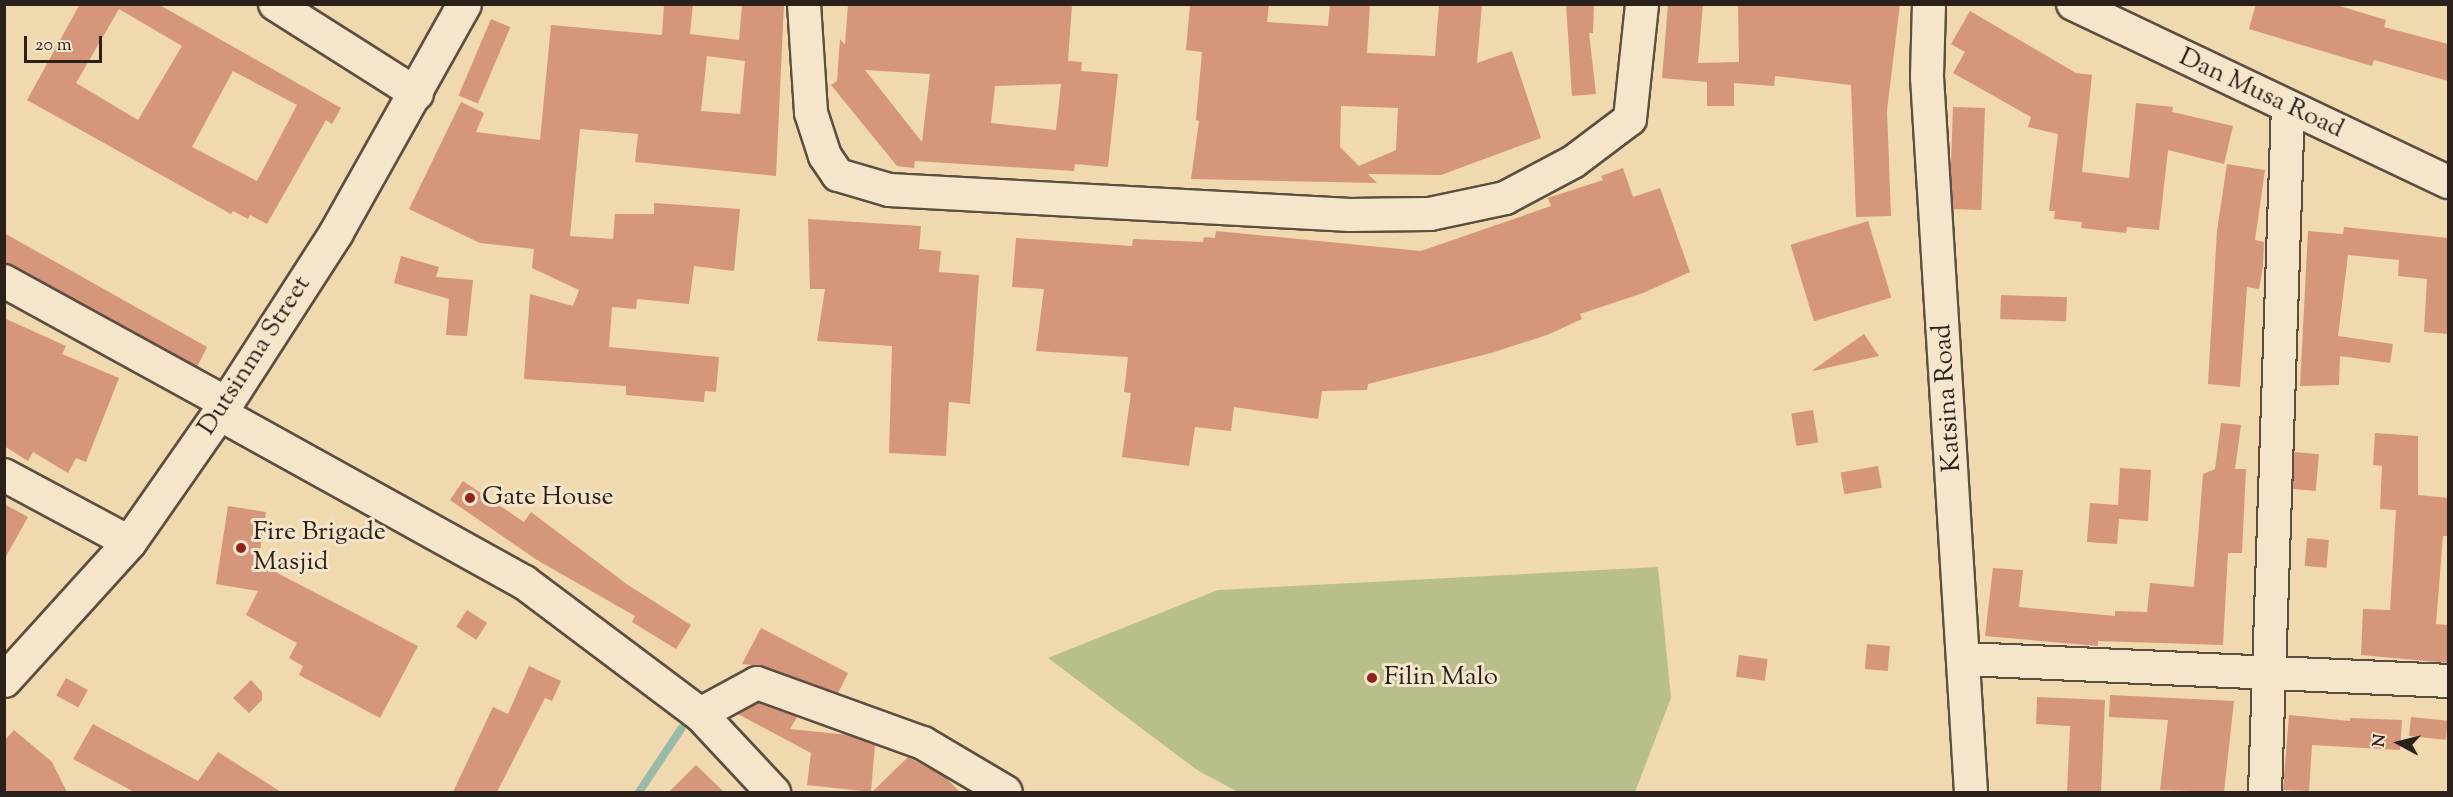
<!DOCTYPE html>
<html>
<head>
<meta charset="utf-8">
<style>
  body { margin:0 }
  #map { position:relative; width:2453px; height:797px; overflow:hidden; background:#f0d8af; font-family:"Sorts Mill Goudy",serif }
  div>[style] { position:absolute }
  .green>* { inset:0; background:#b8bf8b }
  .stream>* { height:8px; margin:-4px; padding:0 4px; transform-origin:4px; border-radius:4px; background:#9abaa9 }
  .building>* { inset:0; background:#d5967b; transform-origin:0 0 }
  .roads { filter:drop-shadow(2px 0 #5d4e40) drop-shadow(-2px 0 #5d4e40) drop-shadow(0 2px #5d4e40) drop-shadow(0 -2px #5d4e40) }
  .minor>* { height:32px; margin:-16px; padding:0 16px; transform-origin:16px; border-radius:16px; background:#f5e6cb }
  .tertiary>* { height:33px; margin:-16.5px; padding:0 16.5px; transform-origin:16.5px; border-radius:16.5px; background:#f5e6cb }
  .dots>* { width:16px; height:16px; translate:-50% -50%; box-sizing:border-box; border:3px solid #f5e6cb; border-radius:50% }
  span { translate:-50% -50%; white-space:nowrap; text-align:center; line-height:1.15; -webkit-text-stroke:6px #f5e6cb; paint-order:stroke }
  .street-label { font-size:26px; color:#2c201b }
  .poi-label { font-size:26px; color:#2c201b }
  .left { translate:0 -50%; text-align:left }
  .frame { position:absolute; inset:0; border:6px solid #2c201b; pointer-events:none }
  .north { position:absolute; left:2369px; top:713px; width:60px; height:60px; -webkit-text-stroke:4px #f5e6cb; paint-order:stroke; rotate:277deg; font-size:16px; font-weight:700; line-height:24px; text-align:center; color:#2c201b }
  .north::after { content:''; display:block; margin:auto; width:21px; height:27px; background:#2c201b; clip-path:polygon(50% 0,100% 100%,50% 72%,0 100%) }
  .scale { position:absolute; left:24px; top:36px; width:78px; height:27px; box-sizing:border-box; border:3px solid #2c201b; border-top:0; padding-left:8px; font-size:18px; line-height:21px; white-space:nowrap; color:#2c201b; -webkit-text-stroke:4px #f5e6cb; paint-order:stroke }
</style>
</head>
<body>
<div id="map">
  <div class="green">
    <i style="clip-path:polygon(1658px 567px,1671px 698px,1635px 792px,1238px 792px,1197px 770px,1048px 658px,1218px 590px)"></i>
  </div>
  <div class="stream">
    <i style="left:639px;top:792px;width:76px;rotate:-56.3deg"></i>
  </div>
  <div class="building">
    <i style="clip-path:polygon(evenodd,80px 4px,158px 4px,341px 108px,332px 124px,326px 120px,267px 224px,250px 215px,248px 219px,233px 211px,231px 214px,27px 100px,80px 4px,119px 9px,182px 46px,138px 120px,76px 83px,119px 9px,80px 4px,233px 71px,297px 105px,257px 181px,192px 147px,233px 71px)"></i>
    <i style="clip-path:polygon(evenodd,664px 4px,693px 4px,690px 34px,739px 40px,742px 4px,784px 4px,776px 176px,635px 162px,638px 134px,580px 129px,570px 236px,613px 239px,615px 214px,654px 214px,654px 203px,740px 209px,734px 271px,694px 266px,689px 304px,637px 299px,636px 309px,612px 307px,609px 347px,719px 357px,716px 392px,705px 391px,704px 402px,626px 395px,626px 386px,524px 379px,530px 294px,573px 306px,579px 290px,532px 268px,534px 249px,480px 243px,409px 209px,461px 102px,484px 113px,476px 132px,540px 140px,551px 25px,662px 35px,664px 4px,707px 56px,745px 61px,740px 114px,701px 111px,707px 56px)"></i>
    <i style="clip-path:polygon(evenodd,848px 4px,1072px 4px,1068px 61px,1082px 62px,1081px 71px,1118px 74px,1108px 167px,1075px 164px,1074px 171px,915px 161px,914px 168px,897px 166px,831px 85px,837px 81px,840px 39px,845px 45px,848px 4px,865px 70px,930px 74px,922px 142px,865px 70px,848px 4px,1061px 84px,1056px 130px,991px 123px,995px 86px,1061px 84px)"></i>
    <i style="clip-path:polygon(evenodd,1190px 4px,1269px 4px,1267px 22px,1328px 26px,1330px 4px,1370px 4px,1367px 53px,1435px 56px,1439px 4px,1482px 4px,1477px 63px,1512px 51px,1541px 138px,1441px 175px,1368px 174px,1377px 183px,1191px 179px,1199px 121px,1196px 120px,1202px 52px,1186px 50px,1190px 4px,1341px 106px,1398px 108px,1396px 150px,1359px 166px,1340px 147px,1341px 106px)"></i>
    <i style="clip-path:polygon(1566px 4px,1594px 4px,1593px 33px,1589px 33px,1596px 94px,1572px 96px)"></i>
    <i style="clip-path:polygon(1668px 4px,1703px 4px,1698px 63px,1739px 62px,1738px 4px,1900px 4px,1887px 110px,1891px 216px,1856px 217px,1851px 85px,1775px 76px,1774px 86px,1734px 83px,1734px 106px,1707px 106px,1707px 82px,1662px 78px)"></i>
    <i style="clip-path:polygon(2256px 4px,2333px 4px,2386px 20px,2384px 27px,2448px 44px,2448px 81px,2374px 60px,2372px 66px,2249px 29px)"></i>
    <i style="clip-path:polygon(1970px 11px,2076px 73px,2092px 75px,2082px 172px,2129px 178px,2136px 103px,2173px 107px,2172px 112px,2233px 126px,2224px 164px,2168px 150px,2159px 230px,2127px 227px,2126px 233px,2081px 228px,2082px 222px,2054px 219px,2055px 211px,2049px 211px,2058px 134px,2028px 127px,2031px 117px,1953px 73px,1965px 52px,1951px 44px)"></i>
    <i style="left:491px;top:19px;width:21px;height:83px;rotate:23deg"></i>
    <i style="left:1953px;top:107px;width:32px;height:102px;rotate:2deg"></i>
    <i style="clip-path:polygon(2227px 164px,2265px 170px,2255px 240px,2264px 242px,2263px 266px,2259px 289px,2247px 287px,2240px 387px,2208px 384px,2217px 231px)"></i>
    <i style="clip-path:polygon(1623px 168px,1633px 197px,1660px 188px,1690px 272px,1643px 293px,1580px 314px,1582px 319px,1547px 335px,1491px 353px,1368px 384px,1367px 390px,1322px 391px,1318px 419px,1234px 407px,1231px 431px,1195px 427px,1189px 466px,1122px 457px,1131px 393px,1124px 392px,1128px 357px,1036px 351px,1044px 289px,1012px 287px,1016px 238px,1132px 246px,1133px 239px,1203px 242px,1204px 237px,1215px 238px,1216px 231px,1421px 251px,1551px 206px,1548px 198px,1603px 180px,1601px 176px)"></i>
    <i style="clip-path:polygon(808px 219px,921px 226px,919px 249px,941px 251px,939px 272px,979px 275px,970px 404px,949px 402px,946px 456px,889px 453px,892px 346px,817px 341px,825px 289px,810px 289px)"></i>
    <i style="left:1868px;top:221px;width:80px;height:81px;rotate:73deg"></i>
    <i style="clip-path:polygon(2344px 227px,2448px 238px,2448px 334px,2424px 332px,2427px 279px,2398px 276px,2399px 260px,2348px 255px,2338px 336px,2393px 344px,2390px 363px,2340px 356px,2339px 385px,2300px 386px,2308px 231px,2343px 234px)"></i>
    <i style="clip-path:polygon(4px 233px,207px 347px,197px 367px,4px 263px)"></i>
    <i style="clip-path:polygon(401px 256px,439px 267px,436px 277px,473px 280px,467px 336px,446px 335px,449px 299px,394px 283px)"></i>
    <i style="left:2001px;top:295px;width:66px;height:24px;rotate:2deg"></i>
    <i style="clip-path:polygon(4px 318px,66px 346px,62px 354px,119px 378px,86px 462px,76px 458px,68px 473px,33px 452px,28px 461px,4px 446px)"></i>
    <i style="clip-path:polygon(1864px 334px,1879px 356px,1813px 371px,1813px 370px)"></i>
    <i style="left:1813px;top:410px;width:33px;height:22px;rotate:81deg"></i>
    <i style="clip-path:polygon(2221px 423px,2241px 425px,2235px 469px,2246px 469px,2242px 553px,2228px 553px,2223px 645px,2098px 641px,2098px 646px,1985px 636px,1993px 568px,2023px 570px,2019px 607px,2115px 616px,2115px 611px,2147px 612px,2150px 583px,2194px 587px,2203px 474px,2215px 469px)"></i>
    <i style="clip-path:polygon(2375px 433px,2418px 436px,2418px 495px,2448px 498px,2448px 536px,2443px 536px,2436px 624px,2448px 625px,2448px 663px,2361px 655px,2363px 609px,2390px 610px,2396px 510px,2380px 509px,2382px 466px,2373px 465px)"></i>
    <i style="left:2294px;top:452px;width:25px;height:37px;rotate:5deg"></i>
    <i style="left:1878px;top:466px;width:22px;height:38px;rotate:80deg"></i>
    <i style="clip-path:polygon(2120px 468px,2151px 470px,2148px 521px,2119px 519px,2117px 544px,2087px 542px,2090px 503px,2118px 505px)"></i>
    <i style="clip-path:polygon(463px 481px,524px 522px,531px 512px,628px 585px,691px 625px,676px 649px,632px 622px,635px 616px,537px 560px,450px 500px)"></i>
    <i style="clip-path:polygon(4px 504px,28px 517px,4px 560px)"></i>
    <i style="clip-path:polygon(228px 506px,266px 512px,258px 563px,418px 646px,380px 718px,299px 675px,303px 666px,289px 658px,297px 643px,246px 615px,258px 591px,216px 584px)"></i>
    <i style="left:2307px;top:538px;width:22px;height:28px;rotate:5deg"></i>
    <i style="left:467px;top:610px;width:24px;height:20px;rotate:33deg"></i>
    <i style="clip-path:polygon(761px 628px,848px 673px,838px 693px,763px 666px,742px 664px)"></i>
    <i style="left:1867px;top:644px;width:23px;height:25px;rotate:5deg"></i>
    <i style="left:1739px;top:655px;width:29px;height:22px;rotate:8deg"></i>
    <i style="clip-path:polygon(529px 666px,561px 681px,552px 701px,545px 698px,497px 792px,453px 792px,493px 707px,508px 714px)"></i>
    <i style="left:66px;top:678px;width:25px;height:20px;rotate:29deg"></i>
    <i style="clip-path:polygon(251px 680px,262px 692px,262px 700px,249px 713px,233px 698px)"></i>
    <i style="clip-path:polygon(2110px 695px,2234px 701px,2224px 792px,2160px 790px,2168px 720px,2109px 717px)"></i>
    <i style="clip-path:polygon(2037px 697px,2105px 700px,2101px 792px,2067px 792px,2070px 726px,2036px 724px)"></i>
    <i style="clip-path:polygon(758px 703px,797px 717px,790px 729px,849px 735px,875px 745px,871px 792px,807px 785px,811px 753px,738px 714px)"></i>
    <i style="clip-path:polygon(2289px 715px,2350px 721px,2350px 718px,2402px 720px,2400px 750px,2312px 745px,2309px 791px,2283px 790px)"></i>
    <i style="left:2411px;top:717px;width:37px;height:19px;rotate:6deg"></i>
    <i style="clip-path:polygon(93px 724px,198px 781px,218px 752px,281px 792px,134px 792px,73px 759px)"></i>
    <i style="clip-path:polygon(14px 730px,52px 762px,67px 792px,4px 792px,4px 741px)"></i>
    <i style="clip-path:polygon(908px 757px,944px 776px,960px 792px,872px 792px)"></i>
    <i style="clip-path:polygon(696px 765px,724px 792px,669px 792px)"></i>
  </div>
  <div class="roads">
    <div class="minor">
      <i style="left:275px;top:4px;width:168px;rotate:32.4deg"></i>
      <i style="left:804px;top:4px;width:109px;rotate:86.3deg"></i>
      <i style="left:811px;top:113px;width:45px;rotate:72deg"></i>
      <i style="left:825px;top:156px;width:23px;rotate:56deg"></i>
      <i style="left:838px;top:175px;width:53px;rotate:16.4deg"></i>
      <i style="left:889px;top:190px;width:462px;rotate:3.1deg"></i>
      <i style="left:1350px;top:215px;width:80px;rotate:-0.7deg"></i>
      <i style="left:1430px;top:214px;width:77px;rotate:-12deg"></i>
      <i style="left:1505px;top:198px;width:77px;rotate:-27.9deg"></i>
      <i style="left:1573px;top:162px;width:71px;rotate:-37deg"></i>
      <i style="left:1630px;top:119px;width:116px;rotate:-84deg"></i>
      <i style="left:1929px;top:4px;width:73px;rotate:91.6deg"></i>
      <i style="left:1927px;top:77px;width:716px;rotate:86.48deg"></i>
      <i style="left:2073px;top:4px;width:415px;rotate:25.4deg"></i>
      <i style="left:4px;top:281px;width:253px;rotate:28.8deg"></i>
      <i style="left:4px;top:475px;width:142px;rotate:28.2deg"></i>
      <i style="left:1965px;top:659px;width:484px;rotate:2.6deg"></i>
      <i style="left:700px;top:714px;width:65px;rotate:-28.5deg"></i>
      <i style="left:757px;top:683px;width:177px;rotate:19.9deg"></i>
      <i style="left:923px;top:743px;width:96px;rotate:30.6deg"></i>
      <i style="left:2265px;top:792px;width:685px;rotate:-88.08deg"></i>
    </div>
    <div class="tertiary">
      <i style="left:219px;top:413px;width:349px;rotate:29deg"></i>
      <i style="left:524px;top:582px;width:220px;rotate:36.9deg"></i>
      <i style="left:700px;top:714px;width:107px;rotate:46.9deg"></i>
      <i style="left:4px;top:680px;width:186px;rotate:-47.8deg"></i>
      <i style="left:129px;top:542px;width:169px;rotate:-55.1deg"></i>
      <i style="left:226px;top:403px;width:203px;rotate:-57.2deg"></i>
      <i style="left:336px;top:232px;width:261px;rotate:-60.7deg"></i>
    </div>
  </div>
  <div class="dots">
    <i style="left:470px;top:498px;background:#8f2418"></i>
    <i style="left:241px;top:548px;background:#8f2418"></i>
    <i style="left:1372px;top:678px;background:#8f2418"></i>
  </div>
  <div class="street-label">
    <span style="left:2261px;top:94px;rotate:25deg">Dan Musa Road</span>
    <span style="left:255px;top:356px;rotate:-57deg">Dutsinma Street</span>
    <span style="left:1948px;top:398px;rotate:-94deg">Katsina Road</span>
  </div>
  <div class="poi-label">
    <span class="left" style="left:482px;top:498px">Gate House</span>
    <span class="left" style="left:253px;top:548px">Fire Brigade<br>Masjid</span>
    <span class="left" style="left:1384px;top:678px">Filin Malo</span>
  </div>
  <div class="frame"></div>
  <div class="north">N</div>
  <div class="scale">20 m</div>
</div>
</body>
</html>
